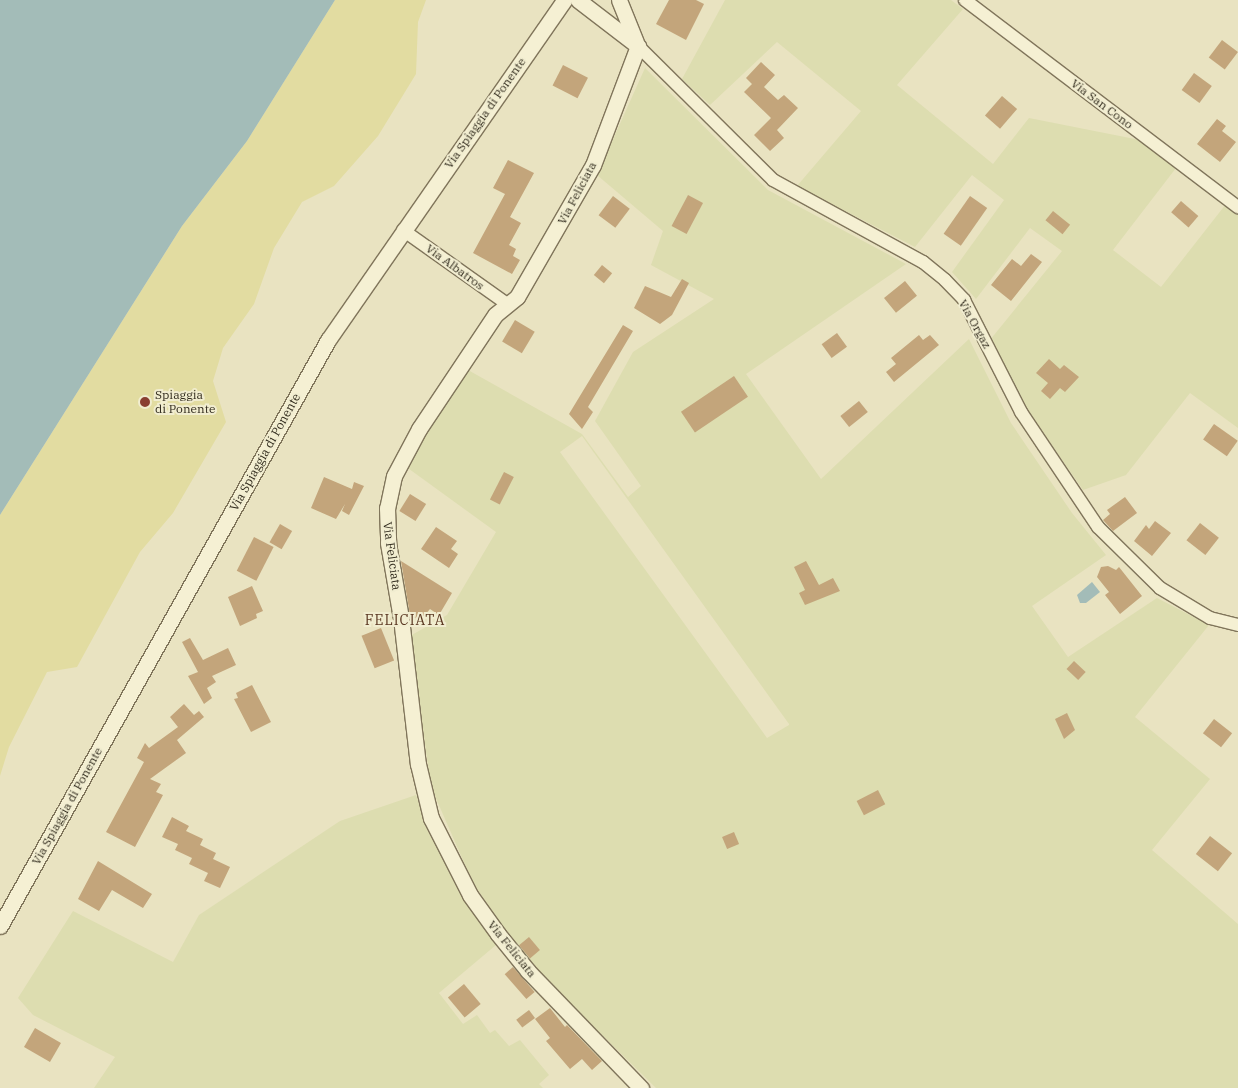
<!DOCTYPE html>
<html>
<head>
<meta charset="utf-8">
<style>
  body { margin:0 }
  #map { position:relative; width:1238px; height:1088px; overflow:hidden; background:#e9e3c1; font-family:"IBM Plex Serif",serif }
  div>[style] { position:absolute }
  .farmland>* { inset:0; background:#ddddb0 }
  .sand>* { inset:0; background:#e2dca1 }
  .water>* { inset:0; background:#a3bcb8 }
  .building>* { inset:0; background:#c3a57b; transform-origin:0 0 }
  .roads { filter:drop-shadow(1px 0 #80755b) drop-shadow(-1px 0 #80755b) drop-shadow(0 1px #80755b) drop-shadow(0 -1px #80755b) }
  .minor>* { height:12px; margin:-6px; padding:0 6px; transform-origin:6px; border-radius:6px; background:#f5f0d3 }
  .tertiary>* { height:15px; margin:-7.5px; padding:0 7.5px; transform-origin:7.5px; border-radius:7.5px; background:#f5f0d3 }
  .dots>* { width:14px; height:14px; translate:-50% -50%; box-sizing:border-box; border:2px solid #f1edd0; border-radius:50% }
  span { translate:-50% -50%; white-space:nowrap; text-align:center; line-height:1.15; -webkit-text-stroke:4px #f1edd0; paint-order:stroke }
  .street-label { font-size:12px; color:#312b1d }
  .poi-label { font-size:12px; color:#312b1d }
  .left { translate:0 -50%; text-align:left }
  .neighbourhood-label { font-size:14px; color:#5a3721; letter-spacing:1px }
</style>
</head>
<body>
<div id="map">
  <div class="farmland">
    <i style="clip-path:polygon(725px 0,951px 0,963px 9px,897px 85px,993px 164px,1029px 118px,1140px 140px,1176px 168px,1113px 250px,1161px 287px,1226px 204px,1238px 214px,1238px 428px,1190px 393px,1126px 475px,1083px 490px,1030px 414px,990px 340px,1062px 251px,1030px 228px,976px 299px,952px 272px,1004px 200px,972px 175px,915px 247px,797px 186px,861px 111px,777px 42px,710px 105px,682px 79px)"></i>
    <i style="clip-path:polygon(evenodd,645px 68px,768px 190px,906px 264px,746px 374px,821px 479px,969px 339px,1011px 423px,1072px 513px,1106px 555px,1032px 606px,1068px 657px,1157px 598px,1209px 625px,1135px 717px,1210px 779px,1152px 850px,1238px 924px,1238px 1088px,656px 1088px,527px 961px,473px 883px,431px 787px,410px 636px,447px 615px,496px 532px,405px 466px,468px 370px,582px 434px,628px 497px,641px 486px,595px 421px,633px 352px,714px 299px,651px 265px,663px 231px,597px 175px,645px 68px,582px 436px,789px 724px,789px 725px,767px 738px,560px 452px,582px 436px)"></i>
    <i style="clip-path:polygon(416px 795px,425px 819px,472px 908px,496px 945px,439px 993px,463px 1024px,477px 1015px,490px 1033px,495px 1030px,509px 1046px,520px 1040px,549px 1075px,539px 1084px,543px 1088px,94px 1088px,115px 1057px,33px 1015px,18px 998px,73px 911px,173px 962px,199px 915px,340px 821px)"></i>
  </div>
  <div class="sand">
    <i style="clip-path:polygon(335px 0,426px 0,418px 22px,416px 74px,378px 136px,334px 186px,302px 202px,274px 248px,254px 304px,223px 348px,213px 381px,226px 422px,173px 513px,140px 552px,77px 667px,47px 672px,9px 747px,0 776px,0 515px,182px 226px,247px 141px)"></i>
  </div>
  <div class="water">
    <i style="clip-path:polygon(0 0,335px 0,247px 141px,182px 226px,0 515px)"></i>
    <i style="clip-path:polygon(1092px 582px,1100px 592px,1086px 603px,1080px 603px,1077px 595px)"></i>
  </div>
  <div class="building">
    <i style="clip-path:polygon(669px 0,696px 0,704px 4px,686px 40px,656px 24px)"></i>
    <i style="left:1222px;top:40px;width:20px;height:22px;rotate:37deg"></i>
    <i style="clip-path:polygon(761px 62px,775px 75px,764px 87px,778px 100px,784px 95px,798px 108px,777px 130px,784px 138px,770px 151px,754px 135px,771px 118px,744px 92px,752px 84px,746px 78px)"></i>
    <i style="left:563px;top:65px;width:28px;height:23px;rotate:27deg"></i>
    <i style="left:1194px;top:73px;width:22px;height:21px;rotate:36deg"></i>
    <i style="left:1002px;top:96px;width:20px;height:26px;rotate:41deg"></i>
    <i style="clip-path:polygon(1217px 119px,1226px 126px,1222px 131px,1236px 142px,1220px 162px,1197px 144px)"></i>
    <i style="clip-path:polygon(508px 160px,534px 173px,510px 217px,521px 223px,509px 245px,516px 249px,513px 256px,520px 260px,512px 274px,473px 253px,505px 194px,493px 188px)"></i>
    <i style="left:688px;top:195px;width:17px;height:35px;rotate:28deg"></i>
    <i style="left:613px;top:196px;width:21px;height:24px;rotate:37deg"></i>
    <i style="left:970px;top:196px;width:21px;height:46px;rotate:35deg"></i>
    <i style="left:1181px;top:201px;width:23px;height:15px;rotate:41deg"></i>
    <i style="left:1053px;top:211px;width:22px;height:12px;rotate:39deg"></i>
    <i style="clip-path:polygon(1031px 254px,1042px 262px,1011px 301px,991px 285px,1012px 259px,1021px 266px)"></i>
    <i style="left:602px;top:265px;width:13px;height:13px;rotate:39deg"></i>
    <i style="clip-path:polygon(682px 279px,689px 283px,672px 315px,660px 324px,634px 308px,645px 286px,671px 297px)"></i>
    <i style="left:905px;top:281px;width:19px;height:27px;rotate:51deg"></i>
    <i style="left:515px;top:320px;width:23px;height:25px;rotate:31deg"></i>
    <i style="clip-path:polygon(623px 325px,633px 331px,588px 407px,593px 412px,582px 429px,569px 414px)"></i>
    <i style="left:837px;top:333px;width:17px;height:19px;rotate:54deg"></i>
    <i style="clip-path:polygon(919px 335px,923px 340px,930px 335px,939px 345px,894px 382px,886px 372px,896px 364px,891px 358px)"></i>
    <i style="clip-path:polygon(1049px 359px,1060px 369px,1064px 365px,1079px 377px,1065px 392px,1060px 388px,1050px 399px,1041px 391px,1048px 383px,1036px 373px)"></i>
    <i style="left:734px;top:376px;width:25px;height:64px;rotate:56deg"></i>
    <i style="left:859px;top:401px;width:14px;height:24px;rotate:51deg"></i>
    <i style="left:1214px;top:424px;width:29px;height:19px;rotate:35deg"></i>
    <i style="left:504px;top:472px;width:11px;height:31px;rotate:27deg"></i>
    <i style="clip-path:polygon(324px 477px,352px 489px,354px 482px,364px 486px,349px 515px,342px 511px,345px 504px,336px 519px,311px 508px)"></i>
    <i style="left:410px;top:494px;width:19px;height:20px;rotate:32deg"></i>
    <i style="clip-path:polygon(1125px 497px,1137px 513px,1113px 531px,1103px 520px,1110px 514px,1107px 510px)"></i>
    <i style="clip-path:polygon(1155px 521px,1171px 533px,1152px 556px,1134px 541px,1146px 525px,1149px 529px)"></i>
    <i style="left:1200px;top:523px;width:24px;height:22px;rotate:38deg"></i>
    <i style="left:280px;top:524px;width:14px;height:21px;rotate:30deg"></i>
    <i style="clip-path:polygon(436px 527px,457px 541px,451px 549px,458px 554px,449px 568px,421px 549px)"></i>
    <i style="left:254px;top:537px;width:22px;height:38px;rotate:27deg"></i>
    <i style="clip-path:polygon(401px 561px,452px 593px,439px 615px,430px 609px,424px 616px,412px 618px,410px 615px)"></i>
    <i style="clip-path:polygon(806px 561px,819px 585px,833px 578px,840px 591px,805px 605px,799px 593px,805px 590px,794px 567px)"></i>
    <i style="clip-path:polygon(1108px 566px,1116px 570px,1119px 567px,1142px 596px,1120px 614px,1105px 595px,1109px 592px,1097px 577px,1101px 567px)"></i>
    <i style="clip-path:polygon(252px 586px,263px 611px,256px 614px,257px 618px,240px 626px,228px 597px)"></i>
    <i style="left:381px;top:628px;width:35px;height:21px;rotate:68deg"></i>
    <i style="clip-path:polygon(190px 638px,203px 660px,228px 648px,236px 665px,212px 676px,216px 682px,207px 688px,212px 698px,204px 704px,188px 676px,198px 672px,182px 642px)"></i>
    <i style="left:1074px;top:661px;width:16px;height:11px;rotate:43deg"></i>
    <i style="clip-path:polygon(252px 685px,271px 722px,251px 732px,234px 699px,238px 698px,236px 693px)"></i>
    <i style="clip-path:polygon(184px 704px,194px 715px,199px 711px,204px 717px,177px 740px,186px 753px,150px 779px,161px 784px,156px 792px,163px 795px,135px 847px,106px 832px,144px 762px,137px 758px,145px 743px,149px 748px,178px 727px,170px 717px)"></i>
    <i style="clip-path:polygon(1067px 713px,1075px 730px,1064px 739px,1055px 719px)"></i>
    <i style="left:1214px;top:719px;width:23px;height:18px;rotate:38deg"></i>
    <i style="left:878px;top:790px;width:16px;height:24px;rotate:63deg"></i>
    <i style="clip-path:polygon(172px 817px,189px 826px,186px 831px,203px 839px,200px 845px,216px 853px,213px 859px,230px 867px,220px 888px,204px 881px,208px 873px,189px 864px,192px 858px,175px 850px,178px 844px,162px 837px)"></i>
    <i style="left:734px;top:832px;width:13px;height:13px;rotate:67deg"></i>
    <i style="left:1210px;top:836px;width:28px;height:23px;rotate:38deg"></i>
    <i style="clip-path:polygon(98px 861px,152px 894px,143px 908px,112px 890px,99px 911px,78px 899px)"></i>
    <i style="left:529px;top:937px;width:17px;height:13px;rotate:50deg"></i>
    <i style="left:513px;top:967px;width:33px;height:11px;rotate:49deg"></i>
    <i style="left:464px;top:984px;width:26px;height:21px;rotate:50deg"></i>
    <i style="clip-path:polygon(550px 1008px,565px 1027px,567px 1025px,602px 1061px,592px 1070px,582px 1059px,570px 1069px,546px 1041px,550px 1038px,535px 1019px)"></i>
    <i style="left:529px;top:1010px;width:10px;height:16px;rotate:53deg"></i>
    <i style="left:35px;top:1028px;width:30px;height:22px;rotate:30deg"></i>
  </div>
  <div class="roads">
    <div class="minor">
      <i style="left:965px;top:0;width:343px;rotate:37.2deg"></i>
      <i style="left:638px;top:46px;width:190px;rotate:44.8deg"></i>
      <i style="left:773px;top:180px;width:171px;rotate:28.7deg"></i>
      <i style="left:923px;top:262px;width:28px;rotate:39deg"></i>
      <i style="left:945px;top:280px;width:28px;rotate:46deg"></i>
      <i style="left:964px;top:300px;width:126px;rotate:63deg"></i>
      <i style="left:1021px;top:412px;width:138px;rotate:56.2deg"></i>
      <i style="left:1098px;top:527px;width:87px;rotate:44.5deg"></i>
      <i style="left:1160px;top:588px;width:58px;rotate:31deg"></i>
      <i style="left:1210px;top:618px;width:29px;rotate:14deg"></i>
      <i style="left:403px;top:230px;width:128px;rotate:35.4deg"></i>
    </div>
    <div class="tertiary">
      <i style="left:578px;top:0;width:76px;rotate:37.5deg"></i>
      <i style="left:619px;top:0;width:45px;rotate:68deg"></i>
      <i style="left:638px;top:46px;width:127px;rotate:110.7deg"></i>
      <i style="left:593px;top:165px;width:152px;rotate:119.9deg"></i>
      <i style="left:517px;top:297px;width:28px;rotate:141deg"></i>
      <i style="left:495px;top:315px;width:137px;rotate:123.7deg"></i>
      <i style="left:419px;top:429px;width:53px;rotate:118deg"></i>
      <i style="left:394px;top:476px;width:33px;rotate:102deg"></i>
      <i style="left:387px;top:508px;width:35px;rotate:88deg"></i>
      <i style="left:388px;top:543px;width:76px;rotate:80.2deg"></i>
      <i style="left:401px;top:618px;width:147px;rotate:83.4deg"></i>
      <i style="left:418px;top:764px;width:56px;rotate:76.5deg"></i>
      <i style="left:431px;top:818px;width:86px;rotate:63.1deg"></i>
      <i style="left:470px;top:895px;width:48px;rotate:54.3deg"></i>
      <i style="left:498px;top:934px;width:48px;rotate:51deg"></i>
      <i style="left:528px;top:971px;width:163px;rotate:46deg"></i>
      <i style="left:0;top:926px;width:672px;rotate:-60.76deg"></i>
      <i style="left:328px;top:340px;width:414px;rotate:-55.2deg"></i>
    </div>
  </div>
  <div class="dots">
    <i style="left:145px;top:402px;background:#893f31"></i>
  </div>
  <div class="street-label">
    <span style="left:1102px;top:104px;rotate:37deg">Via San Cono</span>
    <span style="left:485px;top:113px;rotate:-55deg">Via Spiaggia di Ponente</span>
    <span style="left:577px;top:193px;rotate:-62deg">Via Feliciata</span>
    <span style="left:455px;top:267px;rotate:36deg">Via Albatros</span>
    <span style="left:975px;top:324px;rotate:61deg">Via Orgaz</span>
    <span style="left:265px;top:452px;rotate:-61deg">Via Spiaggia di Ponente</span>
    <span style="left:392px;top:556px;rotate:82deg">Via Feliciata</span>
    <span style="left:67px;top:806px;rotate:-61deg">Via Spiaggia di Ponente</span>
    <span style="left:512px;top:949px;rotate:51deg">Via Feliciata</span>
  </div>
  <div class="poi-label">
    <span class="left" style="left:155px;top:402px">Spiaggia<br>di Ponente</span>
  </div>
  <div class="neighbourhood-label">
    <span style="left:405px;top:620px">FELICIATA</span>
  </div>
</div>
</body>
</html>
